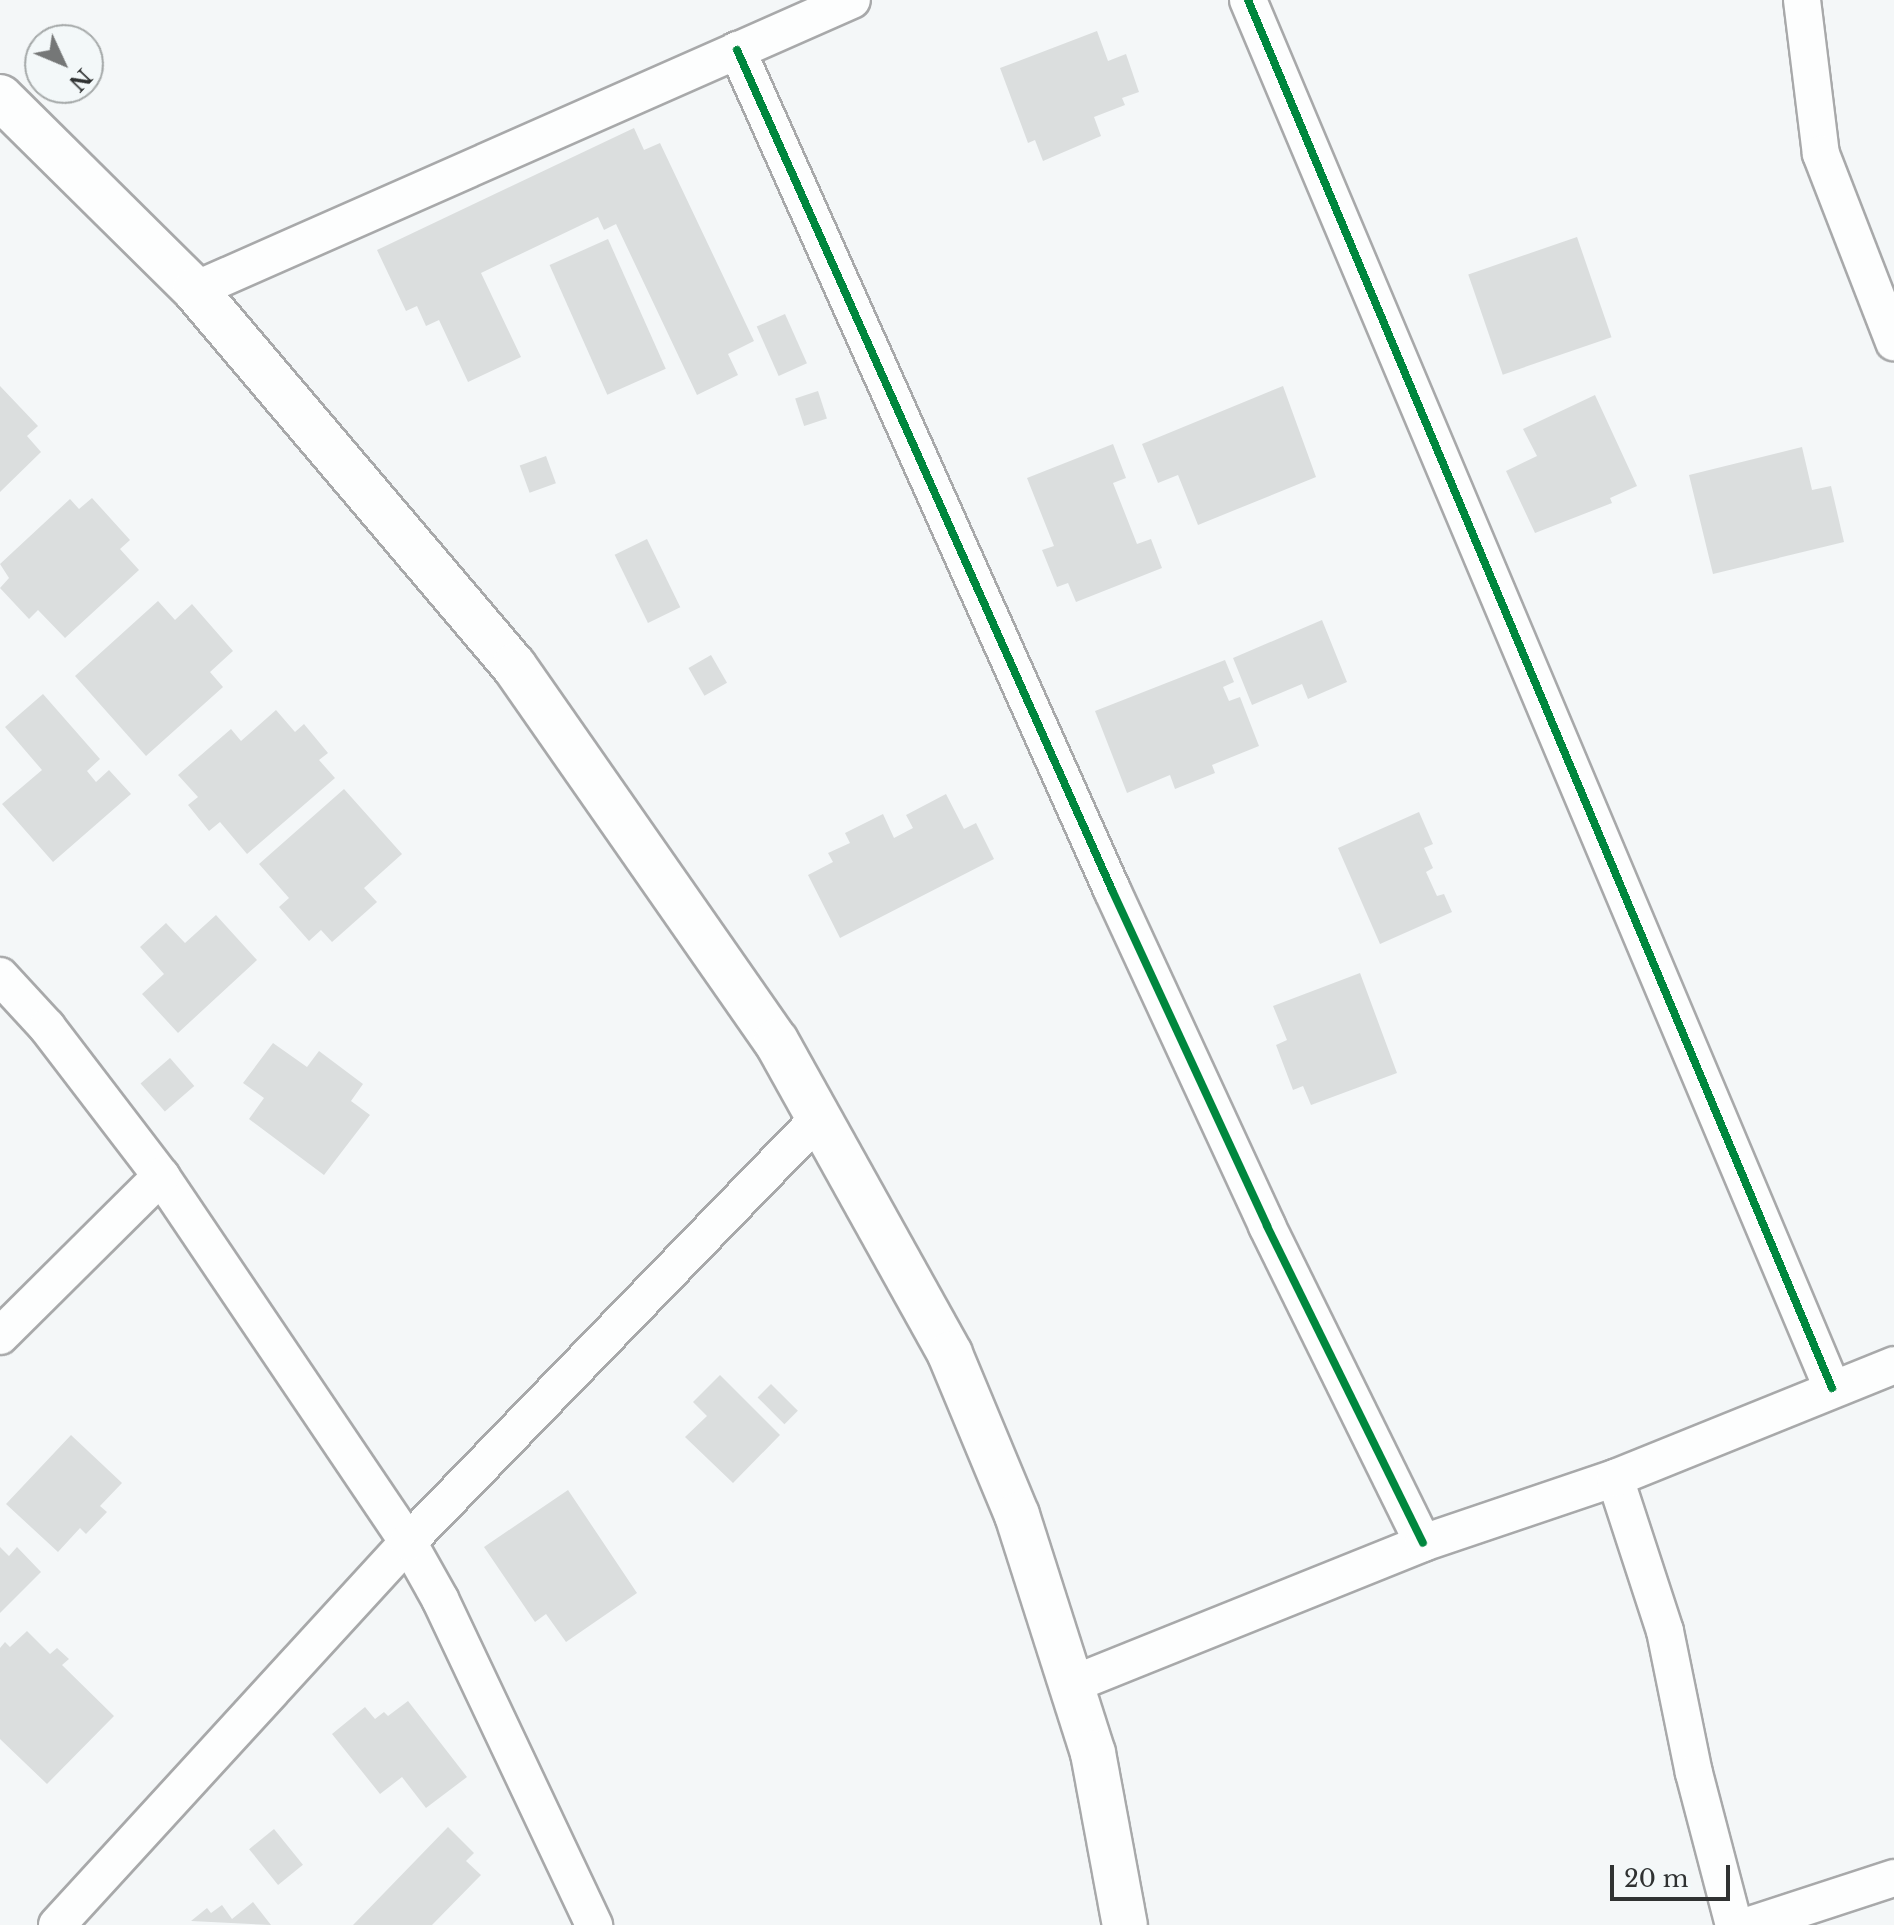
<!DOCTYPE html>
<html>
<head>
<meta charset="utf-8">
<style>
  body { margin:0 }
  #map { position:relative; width:1894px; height:1925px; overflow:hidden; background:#f4f7f8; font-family:"Libre Baskerville",serif }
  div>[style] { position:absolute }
  .building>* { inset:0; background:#dbdede; transform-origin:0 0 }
  .roads { filter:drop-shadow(2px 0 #a8a9aa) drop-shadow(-2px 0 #a8a9aa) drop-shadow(0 2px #a8a9aa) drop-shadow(0 -2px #a8a9aa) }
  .minor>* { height:36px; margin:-18px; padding:0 18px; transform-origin:18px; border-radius:18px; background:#fdfefe }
  .secondary>* { height:44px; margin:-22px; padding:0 22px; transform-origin:22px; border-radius:22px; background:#fdfefe }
  .cycleway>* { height:8px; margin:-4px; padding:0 4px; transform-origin:4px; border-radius:4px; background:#00873e }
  span { translate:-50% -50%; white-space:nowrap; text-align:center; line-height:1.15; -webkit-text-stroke:8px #f3f8f9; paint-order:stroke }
  .north { position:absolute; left:24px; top:24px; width:80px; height:80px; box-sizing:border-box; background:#f3f8f9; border:2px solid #a5a9a9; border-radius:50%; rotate:134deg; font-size:22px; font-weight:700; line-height:32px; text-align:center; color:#303232 }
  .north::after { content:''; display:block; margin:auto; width:28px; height:36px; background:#757777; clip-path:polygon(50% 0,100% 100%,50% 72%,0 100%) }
  .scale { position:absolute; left:1610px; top:1865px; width:120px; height:36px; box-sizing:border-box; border:4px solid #303232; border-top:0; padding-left:10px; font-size:24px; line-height:28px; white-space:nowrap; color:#303232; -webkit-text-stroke:6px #f3f8f9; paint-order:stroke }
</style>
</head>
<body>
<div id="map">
  <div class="building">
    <i style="clip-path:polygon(1097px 31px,1108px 61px,1126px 54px,1139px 92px,1122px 98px,1125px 105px,1094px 117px,1101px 136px,1043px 161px,1035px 140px,1028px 143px,1000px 68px)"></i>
    <i style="clip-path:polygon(634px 128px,644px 150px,660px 143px,754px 341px,728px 354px,738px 375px,697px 395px,616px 224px,604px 230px,598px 217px,481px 273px,521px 357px,468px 382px,439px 320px,426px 326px,417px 306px,406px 311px,377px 250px)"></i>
    <i style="left:1577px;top:237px;width:106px;height:115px;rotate:71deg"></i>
    <i style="left:608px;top:239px;width:142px;height:64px;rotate:66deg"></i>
    <i style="left:785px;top:314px;width:54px;height:31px;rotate:66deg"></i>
    <i style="clip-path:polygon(0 386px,38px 426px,27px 436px,41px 452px,0 492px)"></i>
    <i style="clip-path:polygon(1283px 386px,1316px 477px,1198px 525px,1178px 475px,1158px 483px,1142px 444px)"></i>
    <i style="left:818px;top:391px;width:29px;height:24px;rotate:72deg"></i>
    <i style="clip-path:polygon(1595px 395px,1637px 486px,1610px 498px,1612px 503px,1535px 533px,1506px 471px,1537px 456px,1523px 429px)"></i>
    <i style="clip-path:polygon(1113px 444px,1126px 478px,1113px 483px,1137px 544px,1151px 539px,1162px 568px,1076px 602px,1068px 583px,1057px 587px,1042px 550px,1054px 546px,1027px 478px)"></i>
    <i style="clip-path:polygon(1802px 447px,1812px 490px,1831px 486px,1844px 542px,1713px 574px,1689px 475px)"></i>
    <i style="left:546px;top:456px;width:29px;height:28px;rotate:70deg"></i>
    <i style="clip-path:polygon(92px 498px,130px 540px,120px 549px,139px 570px,65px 638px,38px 610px,29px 619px,0 588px,9px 578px,0 564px,70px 499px,79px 509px)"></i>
    <i style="left:647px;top:539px;width:76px;height:36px;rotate:64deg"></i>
    <i style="clip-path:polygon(158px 601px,175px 620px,192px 604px,233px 651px,210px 672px,223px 687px,146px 756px,75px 676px)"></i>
    <i style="clip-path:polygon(1322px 620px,1347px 682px,1308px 699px,1302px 684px,1252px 705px,1233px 658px)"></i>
    <i style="left:711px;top:655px;width:32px;height:26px;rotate:60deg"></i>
    <i style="clip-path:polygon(1225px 660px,1234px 682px,1223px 687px,1229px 701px,1240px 697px,1259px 746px,1212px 765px,1215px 773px,1175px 789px,1170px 775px,1127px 793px,1095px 711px)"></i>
    <i style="clip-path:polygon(43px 694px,100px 759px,87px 771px,96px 782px,109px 770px,131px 794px,53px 862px,2px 804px,42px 770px,5px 727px)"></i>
    <i style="clip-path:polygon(276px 710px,295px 732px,304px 724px,328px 753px,319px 760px,335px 778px,247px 854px,220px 822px,209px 831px,188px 805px,198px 797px,178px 775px,231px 729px,241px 741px)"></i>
    <i style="clip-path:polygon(344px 789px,402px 854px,364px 888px,377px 902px,332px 942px,321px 930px,309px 941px,279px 907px,289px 898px,259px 864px)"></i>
    <i style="clip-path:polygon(946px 794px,964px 829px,976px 823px,994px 859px,840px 938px,808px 875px,833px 862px,828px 853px,850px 843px,845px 833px,883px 814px,894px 838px,913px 828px,906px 815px)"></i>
    <i style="clip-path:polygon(1419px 812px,1433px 844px,1424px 848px,1433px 868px,1426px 872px,1437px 896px,1444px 894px,1452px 912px,1380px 944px,1338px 848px)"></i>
    <i style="clip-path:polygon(216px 915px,257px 960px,178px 1033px,142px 994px,164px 974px,140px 947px,166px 923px,185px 943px)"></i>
    <i style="clip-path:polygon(1360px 973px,1397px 1073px,1311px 1105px,1303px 1086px,1293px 1090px,1276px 1045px,1287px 1040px,1273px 1006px)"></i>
    <i style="clip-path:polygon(273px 1043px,307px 1067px,319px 1051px,363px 1084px,351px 1101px,370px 1115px,324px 1175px,249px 1119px,264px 1098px,243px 1083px)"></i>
    <i style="left:170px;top:1058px;width:37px;height:39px;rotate:49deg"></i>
    <i style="clip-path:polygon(720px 1375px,780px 1435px,733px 1483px,685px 1437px,707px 1416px,693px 1402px)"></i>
    <i style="left:771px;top:1384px;width:38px;height:19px;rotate:45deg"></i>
    <i style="clip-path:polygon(71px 1435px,122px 1483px,100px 1506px,107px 1512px,86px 1534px,80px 1528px,58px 1552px,6px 1504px)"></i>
    <i style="clip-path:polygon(568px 1490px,637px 1593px,566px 1642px,546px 1614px,535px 1622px,484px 1547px)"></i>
    <i style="clip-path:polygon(0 1547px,9px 1556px,17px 1547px,41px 1572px,0 1613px)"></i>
    <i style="clip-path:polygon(27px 1631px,50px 1654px,57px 1648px,69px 1659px,62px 1665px,114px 1716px,47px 1784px,0 1739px,0 1648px,5px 1642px,10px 1647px)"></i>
    <i style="clip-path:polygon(408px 1701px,467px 1777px,426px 1808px,402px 1777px,380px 1794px,332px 1734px,365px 1707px,375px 1719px,384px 1712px,388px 1716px)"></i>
    <i style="clip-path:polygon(448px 1827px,474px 1853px,466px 1861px,481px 1875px,432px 1925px,353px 1925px)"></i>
    <i style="left:274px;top:1829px;width:46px;height:32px;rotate:51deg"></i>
    <i style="clip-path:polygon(253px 1902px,271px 1925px,191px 1921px,207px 1908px,211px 1913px,222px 1905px,232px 1919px)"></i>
  </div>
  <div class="roads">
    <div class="minor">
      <i style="left:1248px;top:0;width:1506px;rotate:67.18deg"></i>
      <i style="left:1802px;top:0;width:155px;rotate:83deg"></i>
      <i style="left:1821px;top:154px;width:202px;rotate:68.8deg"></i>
      <i style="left:737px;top:50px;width:920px;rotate:65.94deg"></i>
      <i style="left:1112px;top:890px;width:370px;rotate:65.2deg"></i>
      <i style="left:1267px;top:1226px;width:353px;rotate:63.8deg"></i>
      <i style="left:195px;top:290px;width:718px;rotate:-23.82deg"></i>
      <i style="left:0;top:976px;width:69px;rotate:47.3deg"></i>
      <i style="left:47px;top:1027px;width:188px;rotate:52.6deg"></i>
      <i style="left:161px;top:1176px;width:442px;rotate:56deg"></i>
      <i style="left:408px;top:1542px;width:65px;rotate:60.7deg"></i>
      <i style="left:440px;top:1599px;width:361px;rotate:64.7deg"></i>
      <i style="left:0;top:1336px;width:227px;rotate:-44.8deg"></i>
      <i style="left:1615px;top:1478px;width:161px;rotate:71.9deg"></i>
      <i style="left:1665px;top:1631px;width:145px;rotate:78.5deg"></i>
      <i style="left:1694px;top:1773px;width:157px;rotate:75.3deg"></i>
      <i style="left:1073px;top:1684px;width:377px;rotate:-21.9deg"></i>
      <i style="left:1423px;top:1543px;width:203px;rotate:-18.7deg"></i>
      <i style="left:1615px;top:1478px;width:301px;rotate:-22deg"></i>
      <i style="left:57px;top:1925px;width:520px;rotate:-47.5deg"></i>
      <i style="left:408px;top:1542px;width:592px;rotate:-45.89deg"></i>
      <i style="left:1750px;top:1925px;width:151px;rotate:-18.1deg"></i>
    </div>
    <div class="secondary">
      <i style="left:0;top:97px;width:274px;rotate:44.7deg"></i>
      <i style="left:195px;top:290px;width:493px;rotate:49.7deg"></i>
      <i style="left:514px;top:666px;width:457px;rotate:55.1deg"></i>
      <i style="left:776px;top:1041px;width:358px;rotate:60.9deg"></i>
      <i style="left:950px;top:1354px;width:174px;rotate:67.4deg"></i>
      <i style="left:1017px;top:1515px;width:250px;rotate:72.3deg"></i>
      <i style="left:1093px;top:1753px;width:175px;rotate:79.5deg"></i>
    </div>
  </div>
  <div class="cycleway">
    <i style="left:1248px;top:0;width:1506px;rotate:67.18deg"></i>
    <i style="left:737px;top:50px;width:920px;rotate:65.94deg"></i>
    <i style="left:1112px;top:890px;width:370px;rotate:65.2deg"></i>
    <i style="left:1267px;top:1226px;width:353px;rotate:63.8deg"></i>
  </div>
  <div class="north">N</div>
  <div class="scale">20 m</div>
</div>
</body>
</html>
